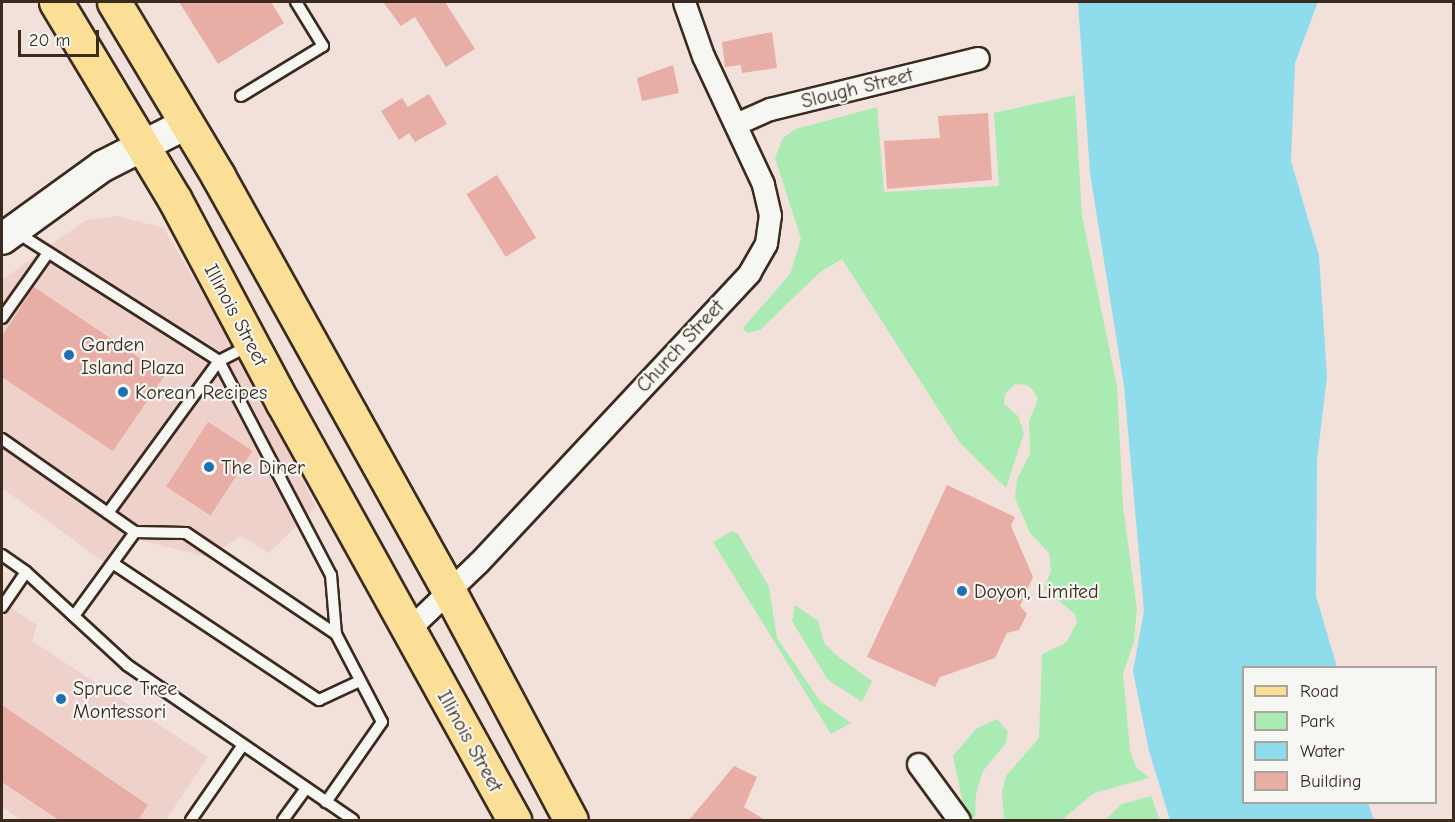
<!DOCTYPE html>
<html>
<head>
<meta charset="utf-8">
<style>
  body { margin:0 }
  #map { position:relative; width:1455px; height:822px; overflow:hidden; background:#f2e0db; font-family:"Comic Neue",sans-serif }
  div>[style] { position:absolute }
  .built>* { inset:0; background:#efd1cb }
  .green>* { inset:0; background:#aaebb4 }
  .water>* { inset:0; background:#8edcec }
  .building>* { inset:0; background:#e8aea5; transform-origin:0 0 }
  .roads { filter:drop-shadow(2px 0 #3b2a1e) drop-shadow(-2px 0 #3b2a1e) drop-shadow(0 2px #3b2a1e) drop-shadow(0 -2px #3b2a1e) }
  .lane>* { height:10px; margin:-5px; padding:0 5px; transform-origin:5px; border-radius:5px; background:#f6f6f2 }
  .street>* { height:21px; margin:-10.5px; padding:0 10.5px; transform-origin:10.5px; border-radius:10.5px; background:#f6f6f2 }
  .secondary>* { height:30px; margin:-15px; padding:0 15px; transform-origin:15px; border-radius:15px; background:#f6f6f2 }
  .primary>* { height:33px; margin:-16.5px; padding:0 16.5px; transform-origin:16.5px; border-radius:16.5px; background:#fbdf96 }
  .dots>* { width:16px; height:16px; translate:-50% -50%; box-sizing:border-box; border:3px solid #f6f6f2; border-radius:50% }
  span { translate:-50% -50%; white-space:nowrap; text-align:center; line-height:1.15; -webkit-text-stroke:4.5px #f6f6f2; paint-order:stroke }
  .street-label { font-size:20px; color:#3b2a1e }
  .poi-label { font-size:20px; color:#3b2a1e }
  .left { translate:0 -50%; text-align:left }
  .frame { position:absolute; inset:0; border:3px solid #3b2a1e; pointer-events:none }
  .legend { position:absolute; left:1242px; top:666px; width:195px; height:138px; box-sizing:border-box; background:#f6f6f2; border:2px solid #aba49d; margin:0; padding:8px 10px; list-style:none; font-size:18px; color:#3b2a1e }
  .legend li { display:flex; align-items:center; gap:12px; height:30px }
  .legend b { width:30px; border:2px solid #aba49d }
  .scale { position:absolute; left:18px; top:30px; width:81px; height:27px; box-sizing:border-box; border:3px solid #3b2a1e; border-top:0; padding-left:8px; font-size:18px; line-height:21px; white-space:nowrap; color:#3b2a1e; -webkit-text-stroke:4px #f6f6f2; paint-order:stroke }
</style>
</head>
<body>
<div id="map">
  <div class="built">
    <i style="clip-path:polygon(117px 216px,164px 228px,249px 374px,316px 507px,269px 553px,241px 536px,208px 557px,132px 538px,104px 562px,2px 488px,2px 280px,86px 220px)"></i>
    <i style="clip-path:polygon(2px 602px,37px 625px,32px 641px,208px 757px,166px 820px,21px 820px,2px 807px)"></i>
  </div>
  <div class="green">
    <i style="clip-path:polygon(1075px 95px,1082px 216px,1117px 386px,1123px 506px,1137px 609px,1134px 642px,1123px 673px,1130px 751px,1136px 767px,1149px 778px,1094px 793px,1062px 820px,1004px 820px,1002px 792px,1006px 776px,1039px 738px,1042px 654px,1066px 643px,1077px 622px,1075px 614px,1044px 589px,1051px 571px,1049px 553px,1030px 533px,1015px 498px,1017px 479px,1030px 453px,1029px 422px,1038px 399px,1033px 390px,1027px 385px,1015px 384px,1005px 394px,1004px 404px,1018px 416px,1024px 433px,1006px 488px,960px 443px,842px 259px,820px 272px,760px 330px,747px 333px,743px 328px,790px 274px,801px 239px,775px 158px,783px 138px,796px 129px,877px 107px,884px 192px,999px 186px,994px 113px)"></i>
    <i style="clip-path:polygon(732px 531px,738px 534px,769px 587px,777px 638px,820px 701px,851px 723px,831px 734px,713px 542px)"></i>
    <i style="clip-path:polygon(795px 605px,818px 621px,824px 643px,836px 655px,872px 681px,862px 702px,828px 680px,792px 621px)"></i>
    <i style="clip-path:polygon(997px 719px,1008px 732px,1006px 743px,983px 771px,976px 794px,975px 817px,970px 820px,965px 813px,953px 756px,976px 729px)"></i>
    <i style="clip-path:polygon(1151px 796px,1160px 820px,1105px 820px,1122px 804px)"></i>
  </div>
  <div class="water">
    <i style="clip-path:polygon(1078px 2px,1318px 2px,1295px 63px,1291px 161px,1319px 256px,1327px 376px,1317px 460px,1316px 596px,1337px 667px,1244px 668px,1244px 802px,1368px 803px,1374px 820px,1170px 820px,1149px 751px,1133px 671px,1144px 611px,1124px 386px,1090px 173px)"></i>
  </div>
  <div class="building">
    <i style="clip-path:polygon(179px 2px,271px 2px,284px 23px,218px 64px)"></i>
    <i style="clip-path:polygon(383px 2px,445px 2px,475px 49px,446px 67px,415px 17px,401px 26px)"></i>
    <i style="clip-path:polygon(772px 32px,777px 68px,742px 73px,741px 65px,725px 67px,722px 42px)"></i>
    <i style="clip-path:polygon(673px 65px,679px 93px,642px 101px,637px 78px)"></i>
    <i style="clip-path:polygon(429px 94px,447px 124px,415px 142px,409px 133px,399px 140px,381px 111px,402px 98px,408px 107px)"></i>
    <i style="clip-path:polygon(988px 113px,992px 180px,887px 189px,884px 141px,940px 138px,938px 116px)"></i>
    <i style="left:497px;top:175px;width:74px;height:36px;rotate:58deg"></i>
    <i style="clip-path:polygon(34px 287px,165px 375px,113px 451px,2px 377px,2px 336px)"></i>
    <i style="left:208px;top:422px;width:53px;height:77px;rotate:33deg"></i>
    <i style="clip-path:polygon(947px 485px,1015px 517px,1011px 526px,1033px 577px,1020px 606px,1027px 614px,1019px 630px,1007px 633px,995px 658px,940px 677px,935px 687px,867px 657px)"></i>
    <i style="clip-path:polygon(2px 705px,148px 805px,138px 820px,59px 820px,2px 782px)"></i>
    <i style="clip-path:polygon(734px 766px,757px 777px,744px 807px,765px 820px,689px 820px)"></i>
  </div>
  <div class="roads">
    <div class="lane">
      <i style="left:241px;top:96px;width:96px;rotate:-31.4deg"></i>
      <i style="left:323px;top:46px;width:52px;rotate:-121.5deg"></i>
      <i style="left:16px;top:232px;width:241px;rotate:32.4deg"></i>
      <i style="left:219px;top:361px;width:242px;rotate:62.4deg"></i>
      <i style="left:331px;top:575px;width:59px;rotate:85.2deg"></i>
      <i style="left:336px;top:634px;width:99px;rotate:62.4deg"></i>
      <i style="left:382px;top:722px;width:98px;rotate:125deg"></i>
      <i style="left:2px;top:318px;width:80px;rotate:-54.7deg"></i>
      <i style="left:2px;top:439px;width:162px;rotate:35deg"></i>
      <i style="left:135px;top:532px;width:51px;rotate:1.1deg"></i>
      <i style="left:186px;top:533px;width:181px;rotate:34deg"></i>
      <i style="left:108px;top:513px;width:188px;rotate:-53.9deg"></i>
      <i style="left:219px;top:361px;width:34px;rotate:-27deg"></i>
      <i style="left:2px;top:555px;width:29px;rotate:35deg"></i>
      <i style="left:26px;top:572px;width:137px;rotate:42.6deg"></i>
      <i style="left:127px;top:665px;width:274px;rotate:34.4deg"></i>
      <i style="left:114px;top:564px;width:246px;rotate:33.6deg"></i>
      <i style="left:319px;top:700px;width:45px;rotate:-24.9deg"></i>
      <i style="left:2px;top:607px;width:42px;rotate:-55.6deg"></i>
      <i style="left:74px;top:616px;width:104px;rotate:-54deg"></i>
      <i style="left:191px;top:820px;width:91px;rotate:-55.3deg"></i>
      <i style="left:283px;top:820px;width:39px;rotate:-54deg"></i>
    </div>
    <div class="street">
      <i style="left:738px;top:123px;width:35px;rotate:-24deg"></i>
      <i style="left:770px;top:109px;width:214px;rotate:-13.8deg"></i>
      <i style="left:408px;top:630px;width:98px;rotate:-43.8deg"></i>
      <i style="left:479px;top:562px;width:396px;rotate:-46.9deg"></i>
      <i style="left:749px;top:273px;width:34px;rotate:-60deg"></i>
      <i style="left:766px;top:243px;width:28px;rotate:-82deg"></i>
      <i style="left:770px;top:215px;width:32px;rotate:-103deg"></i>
      <i style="left:763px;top:184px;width:141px;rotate:-115.1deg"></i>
      <i style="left:703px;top:56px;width:57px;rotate:-109.4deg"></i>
      <i style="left:918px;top:764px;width:69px;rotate:53.8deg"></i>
    </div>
    <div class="secondary">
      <i style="left:2px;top:239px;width:125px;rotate:-35.9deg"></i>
      <i style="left:103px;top:166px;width:95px;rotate:-26.8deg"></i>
    </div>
    <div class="primary">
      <i style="left:56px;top:2px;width:231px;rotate:59deg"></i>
      <i style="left:175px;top:200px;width:230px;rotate:62deg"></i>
      <i style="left:283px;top:403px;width:477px;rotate:61deg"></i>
      <i style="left:114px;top:2px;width:203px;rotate:59.1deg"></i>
      <i style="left:218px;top:176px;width:475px;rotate:60.9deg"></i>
      <i style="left:449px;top:591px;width:259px;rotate:62deg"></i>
    </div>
  </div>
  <div class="dots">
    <i style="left:69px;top:355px;background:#1f6fb2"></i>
    <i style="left:123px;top:392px;background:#1f6fb2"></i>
    <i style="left:209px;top:467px;background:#1f6fb2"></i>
    <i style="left:962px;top:591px;background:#1f6fb2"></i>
    <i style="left:61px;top:699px;background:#1f6fb2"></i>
  </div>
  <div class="street-label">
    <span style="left:857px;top:88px;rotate:-14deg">Slough Street</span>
    <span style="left:236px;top:315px;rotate:62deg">Illinois Street</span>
    <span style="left:680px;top:346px;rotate:-47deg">Church Street</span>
    <span style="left:470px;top:741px;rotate:61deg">Illinois Street</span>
  </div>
  <div class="poi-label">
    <span class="left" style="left:81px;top:356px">Garden<br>Island Plaza</span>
    <span class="left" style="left:135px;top:392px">Korean Recipes</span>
    <span class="left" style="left:221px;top:467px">The Diner</span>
    <span class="left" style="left:974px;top:591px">Doyon, Limited</span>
    <span class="left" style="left:73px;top:700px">Spruce Tree<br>Montessori</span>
  </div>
  <div class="frame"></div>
  <ul class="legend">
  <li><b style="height:8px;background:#fbdf96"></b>Road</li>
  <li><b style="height:16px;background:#aaebb4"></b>Park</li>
  <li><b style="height:16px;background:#8edcec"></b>Water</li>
  <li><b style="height:16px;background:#e8aea5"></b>Building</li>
  </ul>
  <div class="scale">20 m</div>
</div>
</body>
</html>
